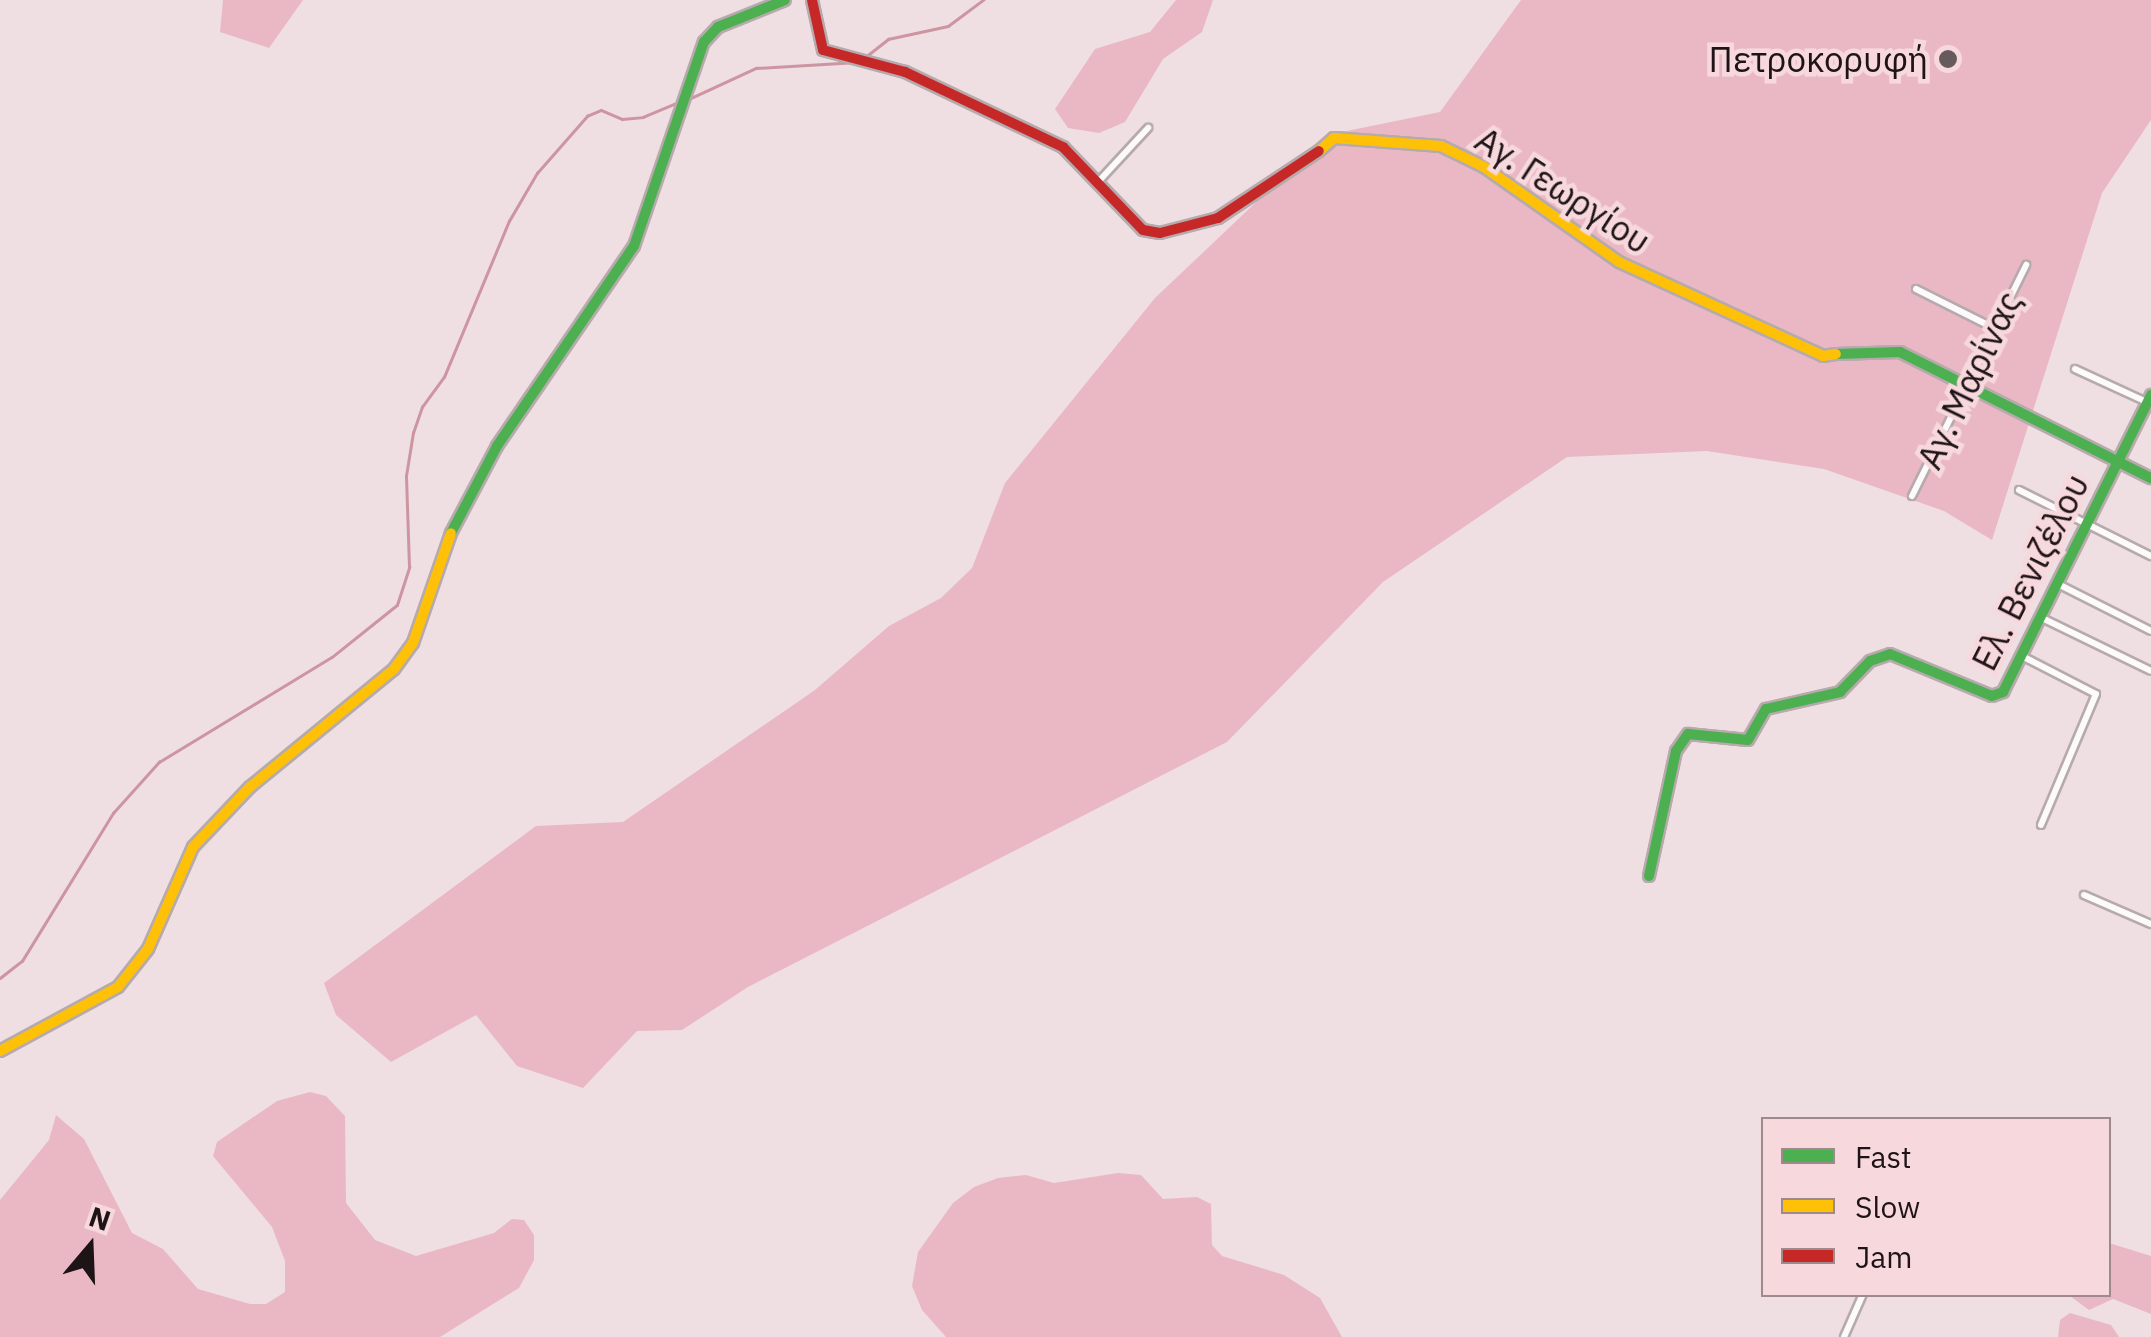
<!DOCTYPE html>
<html>
<head>
<meta charset="utf-8">
<style>
  body { margin:0 }
  #map { position:relative; width:2151px; height:1337px; overflow:hidden; background:#efdfe2; font-family:"IBM Plex Sans",sans-serif }
  div>[style] { position:absolute }
  .forest>* { inset:0; background:#eab8c4 }
  .stream>* { height:2.5px; margin:-1.25px; padding:0 1.25px; transform-origin:1.25px; border-radius:1.25px; background:#cd95a2 }
  .roads { filter:drop-shadow(2px 0 #b6aaac) drop-shadow(-2px 0 #b6aaac) drop-shadow(0 2px #b6aaac) drop-shadow(0 -2px #b6aaac) }
  .street>* { height:6px; margin:-3px; padding:0 3px; transform-origin:3px; border-radius:3px; background:#fdfafb }
  .fast>* { height:10px; margin:-5px; padding:0 5px; transform-origin:5px; border-radius:5px; background:#4caf50 }
  .slow>* { height:10px; margin:-5px; padding:0 5px; transform-origin:5px; border-radius:5px; background:#ffc107 }
  .jam>* { height:10px; margin:-5px; padding:0 5px; transform-origin:5px; border-radius:5px; background:#c62828 }
  .dots>* { width:28px; height:28px; translate:-50% -50%; box-sizing:border-box; border:5px solid #f6d8dd; border-radius:50% }
  span { translate:-50% -50%; white-space:nowrap; text-align:center; line-height:1.15; -webkit-text-stroke:9px #f6d8dd; paint-order:stroke }
  .poi-label { font-size:35px; color:#1e1316 }
  .right { translate:-100% -50%; text-align:right }
  .street-label { font-size:35px; color:#1e1316 }
  .legend { position:absolute; left:1761px; top:1117px; width:350px; height:180px; box-sizing:border-box; background:#f6d8dd; border:2px solid #a0898d; margin:0; padding:12px 18px; list-style:none; font-size:30px; color:#1e1316 }
  .legend li { display:flex; align-items:center; gap:20px; height:50px }
  .legend b { width:50px; border:2px solid #a0898d }
  .north { position:absolute; left:40px; top:1197px; width:100px; height:100px; -webkit-text-stroke:8px #f6d8dd; paint-order:stroke; rotate:19deg; font-size:28px; font-weight:700; line-height:40px; text-align:center; color:#1e1316 }
  .north::after { content:''; display:block; margin:auto; width:35px; height:45px; background:#1e1316; clip-path:polygon(50% 0,100% 100%,50% 72%,0 100%) }
</style>
</head>
<body>
<div id="map">
  <div class="forest">
    <i style="clip-path:polygon(223px 0,303px 0,269px 48px,220px 32px)"></i>
    <i style="clip-path:polygon(1176px 0,1213px 0,1202px 32px,1163px 59px,1125px 122px,1099px 133px,1068px 128px,1055px 109px,1095px 49px,1150px 32px)"></i>
    <i style="clip-path:polygon(1521px 0,2151px 0,2151px 120px,2102px 193px,1992px 540px,1944px 511px,1824px 469px,1707px 451px,1567px 457px,1383px 582px,1227px 742px,748px 987px,682px 1030px,637px 1031px,583px 1088px,517px 1066px,476px 1015px,391px 1062px,336px 1015px,324px 983px,536px 826px,623px 822px,815px 690px,889px 626px,941px 598px,972px 568px,1005px 483px,1155px 298px,1327px 135px,1440px 112px)"></i>
    <i style="clip-path:polygon(310px 1092px,326px 1096px,345px 1116px,346px 1203px,375px 1240px,416px 1256px,494px 1233px,512px 1219px,524px 1220px,534px 1235px,534px 1260px,519px 1288px,440px 1337px,0 1337px,0 1200px,49px 1140px,56px 1115px,84px 1139px,132px 1233px,163px 1249px,198px 1289px,250px 1304px,266px 1304px,285px 1292px,285px 1261px,272px 1227px,213px 1156px,217px 1142px,277px 1101px)"></i>
    <i style="clip-path:polygon(1118px 1173px,1141px 1175px,1163px 1199px,1197px 1197px,1211px 1204px,1212px 1245px,1222px 1256px,1284px 1275px,1320px 1298px,1342px 1337px,946px 1337px,922px 1310px,912px 1286px,918px 1252px,953px 1203px,974px 1187px,998px 1178px,1026px 1175px,1054px 1183px)"></i>
    <i style="clip-path:polygon(2109px 1243px,2151px 1256px,2151px 1314px,2113px 1299px,2089px 1310px,2070px 1296px,2108px 1294px)"></i>
    <i style="clip-path:polygon(2070px 1313px,2111px 1325px,2119px 1337px,2058px 1337px,2060px 1320px)"></i>
  </div>
  <div class="stream">
    <i style="left:864px;top:58px;width:31px;rotate:-38deg"></i>
    <i style="left:888px;top:39px;width:61px;rotate:-12.2deg"></i>
    <i style="left:948px;top:26px;width:44px;rotate:-36.6deg"></i>
    <i style="left:689px;top:99px;width:74px;rotate:-24.8deg"></i>
    <i style="left:756px;top:68px;width:101px;rotate:-3.4deg"></i>
    <i style="left:0;top:978px;width:28px;rotate:-38deg"></i>
    <i style="left:22px;top:961px;width:174px;rotate:-58.4deg"></i>
    <i style="left:113px;top:813px;width:69px;rotate:-48deg"></i>
    <i style="left:159px;top:762px;width:202px;rotate:-31.3deg"></i>
    <i style="left:332px;top:657px;width:83px;rotate:-38.7deg"></i>
    <i style="left:397px;top:605px;width:40px;rotate:-72deg"></i>
    <i style="left:409px;top:567px;width:91px;rotate:-91.9deg"></i>
    <i style="left:406px;top:476px;width:44px;rotate:-80.8deg"></i>
    <i style="left:413px;top:433px;width:28px;rotate:-71deg"></i>
    <i style="left:422px;top:407px;width:37px;rotate:-54deg"></i>
    <i style="left:444px;top:377px;width:169px;rotate:-67.4deg"></i>
    <i style="left:509px;top:221px;width:56px;rotate:-59.7deg"></i>
    <i style="left:537px;top:173px;width:76px;rotate:-48.7deg"></i>
    <i style="left:587px;top:116px;width:15px;rotate:-23deg"></i>
    <i style="left:601px;top:110px;width:23px;rotate:23deg"></i>
    <i style="left:622px;top:119px;width:21px;rotate:-5deg"></i>
    <i style="left:643px;top:117px;width:41px;rotate:-22.8deg"></i>
  </div>
  <div class="roads">
    <div class="street">
      <i style="left:1098px;top:182px;width:74px;rotate:-47.2deg"></i>
      <i style="left:1916px;top:289px;width:87px;rotate:26.6deg"></i>
      <i style="left:2075px;top:369px;width:84px;rotate:24.7deg"></i>
      <i style="left:2019px;top:490px;width:148px;rotate:26.6deg"></i>
      <i style="left:1912px;top:496px;width:258px;rotate:-63.7deg"></i>
      <i style="left:2056px;top:583px;width:106px;rotate:26.8deg"></i>
      <i style="left:2040px;top:617px;width:123px;rotate:25.9deg"></i>
      <i style="left:2020px;top:655px;width:85px;rotate:27.2deg"></i>
      <i style="left:2096px;top:694px;width:142px;rotate:112.8deg"></i>
      <i style="left:2084px;top:895px;width:73px;rotate:23.4deg"></i>
      <i style="left:1844px;top:1337px;width:47px;rotate:-66.2deg"></i>
    </div>
    <div class="fast">
      <i style="left:1836px;top:354px;width:64px;rotate:-1.8deg"></i>
      <i style="left:1900px;top:352px;width:281px;rotate:26.7deg"></i>
      <i style="left:451px;top:533px;width:98px;rotate:-62.1deg"></i>
      <i style="left:497px;top:446px;width:242px;rotate:-55.6deg"></i>
      <i style="left:634px;top:246px;width:216px;rotate:-71.1deg"></i>
      <i style="left:704px;top:42px;width:21px;rotate:-47deg"></i>
      <i style="left:718px;top:27px;width:72px;rotate:-21.9deg"></i>
      <i style="left:1649px;top:876px;width:128px;rotate:-77.8deg"></i>
      <i style="left:1676px;top:751px;width:21px;rotate:-55deg"></i>
      <i style="left:1688px;top:734px;width:60px;rotate:5.7deg"></i>
      <i style="left:1748px;top:740px;width:36px;rotate:-60deg"></i>
      <i style="left:1766px;top:709px;width:76px;rotate:-12.9deg"></i>
      <i style="left:1840px;top:692px;width:43px;rotate:-45.9deg"></i>
      <i style="left:1870px;top:661px;width:21px;rotate:-19deg"></i>
      <i style="left:1890px;top:654px;width:110px;rotate:22.4deg"></i>
      <i style="left:1992px;top:696px;width:12px;rotate:-20deg"></i>
      <i style="left:2003px;top:692px;width:332px;rotate:-63.5deg"></i>
    </div>
    <div class="slow">
      <i style="left:1319px;top:151px;width:20px;rotate:-41deg"></i>
      <i style="left:1334px;top:138px;width:107px;rotate:4.3deg"></i>
      <i style="left:1441px;top:146px;width:48px;rotate:26deg"></i>
      <i style="left:1484px;top:167px;width:165px;rotate:35.1deg"></i>
      <i style="left:1619px;top:262px;width:225px;rotate:24.7deg"></i>
      <i style="left:1823px;top:356px;width:13px;rotate:-9deg"></i>
      <i style="left:0;top:1051px;width:134px;rotate:-28.5deg"></i>
      <i style="left:118px;top:987px;width:48px;rotate:-51.7deg"></i>
      <i style="left:148px;top:949px;width:111px;rotate:-66.2deg"></i>
      <i style="left:193px;top:847px;width:83px;rotate:-46.5deg"></i>
      <i style="left:250px;top:787px;width:186px;rotate:-39.3deg"></i>
      <i style="left:394px;top:669px;width:32px;rotate:-54deg"></i>
      <i style="left:413px;top:643px;width:116px;rotate:-70.9deg"></i>
    </div>
    <div class="jam">
      <i style="left:812px;top:0;width:51px;rotate:77.6deg"></i>
      <i style="left:823px;top:50px;width:85px;rotate:15deg"></i>
      <i style="left:905px;top:72px;width:175px;rotate:25.4deg"></i>
      <i style="left:1063px;top:147px;width:115px;rotate:46.1deg"></i>
      <i style="left:1143px;top:230px;width:17px;rotate:10deg"></i>
      <i style="left:1160px;top:233px;width:60px;rotate:-14.5deg"></i>
      <i style="left:1218px;top:218px;width:121px;rotate:-33.6deg"></i>
    </div>
  </div>
  <div class="dots">
    <i style="left:1948px;top:59px;background:#675a5d"></i>
  </div>
  <div class="poi-label">
    <span class="right" style="left:1928px;top:59px">Πετροκορυφή</span>
  </div>
  <div class="street-label">
    <span style="left:1563px;top:190px;rotate:33deg">Αγ. Γεωργίου</span>
    <span style="left:1969px;top:380px;rotate:-64deg">Αγ. Μαρίνας</span>
    <span style="left:2030px;top:572px;rotate:-63deg">Ελ. Βενιζέλου</span>
  </div>
  <ul class="legend">
  <li><b style="height:12px;background:#4caf50"></b>Fast</li>
  <li><b style="height:12px;background:#ffc107"></b>Slow</li>
  <li><b style="height:12px;background:#c62828"></b>Jam</li>
  </ul>
  <div class="north">N</div>
</div>
</body>
</html>
